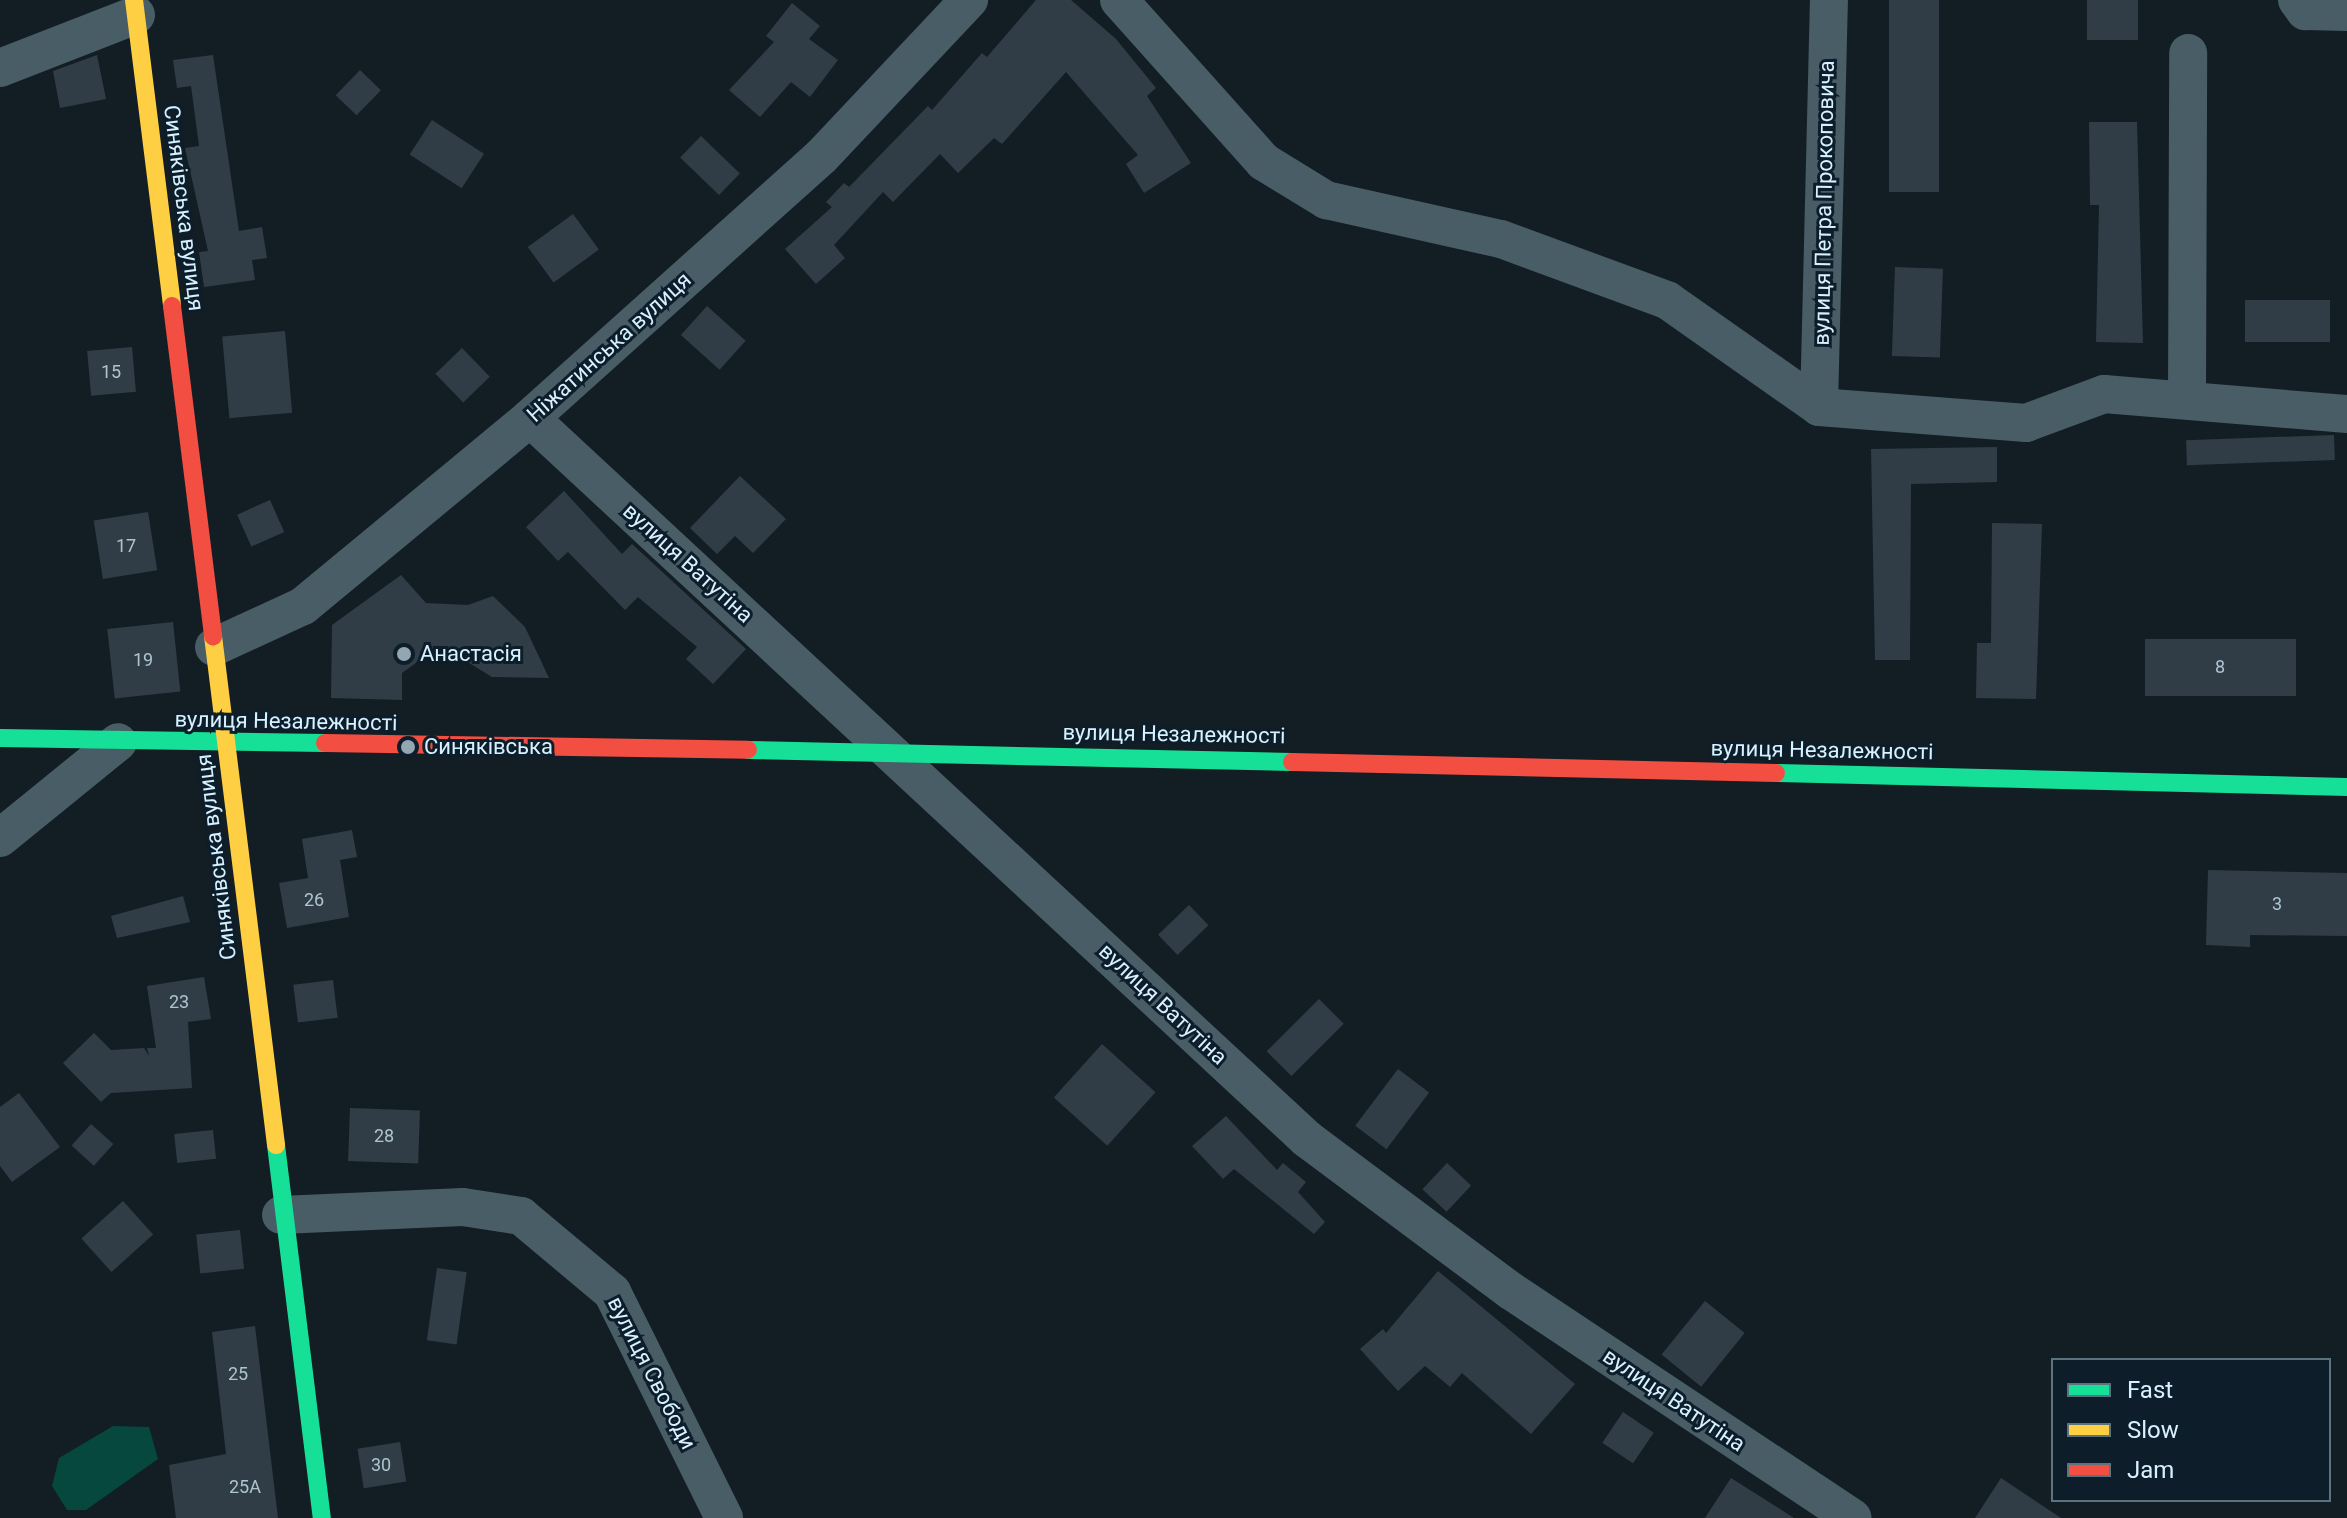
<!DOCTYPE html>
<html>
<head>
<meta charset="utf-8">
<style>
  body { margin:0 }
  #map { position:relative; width:2347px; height:1518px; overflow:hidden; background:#131d24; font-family:Roboto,sans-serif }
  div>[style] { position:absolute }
  .water>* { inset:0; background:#06473e }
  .building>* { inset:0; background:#313d46; transform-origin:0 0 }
  .street>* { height:38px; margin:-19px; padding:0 19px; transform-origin:19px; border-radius:19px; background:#485d65 }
  .fast>* { height:18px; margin:-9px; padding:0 9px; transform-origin:9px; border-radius:9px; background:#16e098 }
  .slow>* { height:18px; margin:-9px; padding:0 9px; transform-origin:9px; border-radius:9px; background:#ffcf43 }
  .jam>* { height:18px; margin:-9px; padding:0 9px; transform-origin:9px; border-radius:9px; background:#f24e42 }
  .dots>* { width:22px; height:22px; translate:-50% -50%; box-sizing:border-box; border:4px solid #0d1e2a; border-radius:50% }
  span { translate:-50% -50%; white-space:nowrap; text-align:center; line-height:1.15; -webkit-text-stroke:6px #0d1e2a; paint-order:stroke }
  .number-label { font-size:18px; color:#adc4d1 }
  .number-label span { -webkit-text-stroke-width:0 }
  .street-label { font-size:22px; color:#d6f1ff }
  .poi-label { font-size:22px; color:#d6f1ff }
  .left { translate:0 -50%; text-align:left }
  .legend { position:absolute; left:2051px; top:1358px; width:280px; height:144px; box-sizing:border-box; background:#0d1e2a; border:2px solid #5d727f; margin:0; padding:10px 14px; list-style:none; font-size:24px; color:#d6f1ff }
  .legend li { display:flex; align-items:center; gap:16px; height:40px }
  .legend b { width:40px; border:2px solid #5d727f }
</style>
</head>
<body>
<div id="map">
  <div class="water">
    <i style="clip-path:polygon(113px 1426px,149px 1427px,158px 1459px,86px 1510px,67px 1510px,52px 1486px,59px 1458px)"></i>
  </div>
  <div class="building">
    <i style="clip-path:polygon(1036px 0,1071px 0,1116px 39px,1156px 88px,1147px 96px,1191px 163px,1144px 193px,1126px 164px,1138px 155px,1066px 72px,1002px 144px,994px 138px,958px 173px,940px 154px,893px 202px,883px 192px,834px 245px,845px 258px,816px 284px,785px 249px,832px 207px,826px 202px,844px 183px,849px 187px,928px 106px,932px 110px,982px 53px,987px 57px)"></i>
    <i style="left:1889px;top:0;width:50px;height:192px"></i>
    <i style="left:2087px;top:0;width:51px;height:40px"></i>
    <i style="clip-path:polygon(792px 3px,820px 26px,809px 39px,838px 60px,810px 97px,791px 82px,760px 117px,729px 90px,774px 42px,766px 36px)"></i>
    <i style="clip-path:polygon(97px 55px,106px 99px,60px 108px,53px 71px)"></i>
    <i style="clip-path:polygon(213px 55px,239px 231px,262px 227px,267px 258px,252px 260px,255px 280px,204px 287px,199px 252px,208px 251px,185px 148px,199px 146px,191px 86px,177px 88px,173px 60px)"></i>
    <i style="left:360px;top:70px;width:29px;height:35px;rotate:44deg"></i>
    <i style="left:432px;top:120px;width:62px;height:41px;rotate:33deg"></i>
    <i style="clip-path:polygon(2089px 122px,2137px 122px,2143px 343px,2096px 342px,2099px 205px,2090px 205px)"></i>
    <i style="left:701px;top:136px;width:54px;height:30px;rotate:44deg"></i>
    <i style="left:573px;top:214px;width:44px;height:56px;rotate:54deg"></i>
    <i style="left:1895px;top:267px;width:48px;height:89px;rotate:2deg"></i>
    <i style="left:2330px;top:300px;width:42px;height:85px;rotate:90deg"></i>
    <i style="left:707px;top:306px;width:52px;height:39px;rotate:42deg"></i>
    <i style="left:285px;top:331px;width:82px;height:63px;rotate:85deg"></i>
    <i style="left:132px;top:347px;width:45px;height:45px;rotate:85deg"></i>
    <i style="left:462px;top:348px;width:40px;height:37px;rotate:46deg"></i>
    <i style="left:2334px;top:435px;width:25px;height:148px;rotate:88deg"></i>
    <i style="clip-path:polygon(1997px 447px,1997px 482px,1911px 484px,1910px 660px,1875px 660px,1871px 449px)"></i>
    <i style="clip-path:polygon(740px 476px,786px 519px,753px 553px,735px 536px,717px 554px,690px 528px)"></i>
    <i style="clip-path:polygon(564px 491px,622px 554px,632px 544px,746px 649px,713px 684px,686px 659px,697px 647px,638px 597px,625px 610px,568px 552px,558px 561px,526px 527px)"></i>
    <i style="left:270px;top:500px;width:35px;height:36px;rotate:66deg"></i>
    <i style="left:148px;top:512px;width:59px;height:55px;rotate:81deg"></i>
    <i style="clip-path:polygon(1992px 523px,2042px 524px,2036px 699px,1976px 698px,1977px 643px,1991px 643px)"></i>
    <i style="clip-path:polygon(401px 575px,426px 603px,468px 605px,493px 596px,525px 627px,549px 678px,492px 677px,461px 658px,424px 657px,402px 673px,402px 700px,331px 698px,332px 625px)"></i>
    <i style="left:173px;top:622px;width:70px;height:66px;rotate:84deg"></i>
    <i style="left:2145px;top:639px;width:151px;height:57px"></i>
    <i style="clip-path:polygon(352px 830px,357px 857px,340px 860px,349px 917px,287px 928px,279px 883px,308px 878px,302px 839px)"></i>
    <i style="clip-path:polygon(2208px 870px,2347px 873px,2347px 936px,2250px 935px,2250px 947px,2206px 945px)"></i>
    <i style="clip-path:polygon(183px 896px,190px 922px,117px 938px,111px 916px)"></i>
    <i style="left:1189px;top:905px;width:28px;height:43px;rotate:46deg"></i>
    <i style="clip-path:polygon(204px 977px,211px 1019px,188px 1022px,192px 1088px,111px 1093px,101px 1102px,63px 1063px,94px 1033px,111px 1050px,144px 1048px,149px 1056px,147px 1048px,156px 1048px,147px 986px)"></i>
    <i style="left:333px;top:980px;width:38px;height:40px;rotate:83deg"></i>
    <i style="left:1319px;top:999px;width:35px;height:74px;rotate:45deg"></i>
    <i style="left:1102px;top:1044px;width:72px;height:72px;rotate:42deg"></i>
    <i style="left:1398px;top:1069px;width:39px;height:71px;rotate:37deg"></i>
    <i style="clip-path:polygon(19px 1093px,60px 1147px,12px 1182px,0 1166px,0 1107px)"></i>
    <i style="left:350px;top:1108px;width:70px;height:53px;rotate:2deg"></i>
    <i style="clip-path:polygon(1226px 1116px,1277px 1170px,1283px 1163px,1306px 1182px,1298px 1192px,1325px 1222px,1314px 1234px,1234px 1169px,1223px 1179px,1192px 1146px)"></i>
    <i style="left:91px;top:1124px;width:30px;height:29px;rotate:42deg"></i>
    <i style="left:213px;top:1130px;width:29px;height:39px;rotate:84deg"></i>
    <i style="left:1447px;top:1163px;width:33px;height:36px;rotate:43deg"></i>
    <i style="left:123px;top:1201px;width:45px;height:56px;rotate:48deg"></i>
    <i style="left:240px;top:1230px;width:39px;height:44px;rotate:84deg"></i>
    <i style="left:437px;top:1268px;width:30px;height:73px;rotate:8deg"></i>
    <i style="clip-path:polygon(1438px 1271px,1575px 1384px,1531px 1434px,1462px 1373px,1450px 1387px,1425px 1366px,1398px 1391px,1360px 1349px,1383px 1329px,1386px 1333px)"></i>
    <i style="left:1705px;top:1301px;width:51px;height:69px;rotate:39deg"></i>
    <i style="clip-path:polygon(255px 1326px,278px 1518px,176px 1518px,169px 1465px,226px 1454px,212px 1332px)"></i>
    <i style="left:1623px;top:1412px;width:37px;height:37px;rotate:34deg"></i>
    <i style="left:400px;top:1442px;width:40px;height:43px;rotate:81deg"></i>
    <i style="clip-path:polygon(1731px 1478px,1794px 1518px,1705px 1518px)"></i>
    <i style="clip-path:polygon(2001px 1478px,2061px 1518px,1975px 1518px)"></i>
  </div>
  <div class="street">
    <i style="left:1119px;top:0;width:217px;rotate:48.2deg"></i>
    <i style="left:1264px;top:162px;width:73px;rotate:31.5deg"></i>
    <i style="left:1326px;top:200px;width:179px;rotate:12.6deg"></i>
    <i style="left:1501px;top:239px;width:177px;rotate:20.2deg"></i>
    <i style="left:1667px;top:300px;width:186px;rotate:35.1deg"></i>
    <i style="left:2297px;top:0;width:14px;rotate:54deg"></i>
    <i style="left:2305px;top:11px;width:42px;rotate:1.4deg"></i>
    <i style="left:0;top:68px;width:146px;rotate:-21.3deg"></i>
    <i style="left:2187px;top:398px;width:345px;rotate:-89.8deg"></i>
    <i style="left:1819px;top:407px;width:208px;rotate:4.4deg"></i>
    <i style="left:2026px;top:423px;width:83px;rotate:-20.4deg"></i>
    <i style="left:2104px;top:394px;width:244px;rotate:4.7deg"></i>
    <i style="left:1819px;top:407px;width:407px;rotate:-88.6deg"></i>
    <i style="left:530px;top:418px;width:1060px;rotate:42.86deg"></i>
    <i style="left:1307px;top:1139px;width:254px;rotate:36.7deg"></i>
    <i style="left:1511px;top:1291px;width:410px;rotate:33.6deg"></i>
    <i style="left:214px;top:647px;width:98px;rotate:-24.7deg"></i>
    <i style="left:303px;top:606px;width:295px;rotate:-39.6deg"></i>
    <i style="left:530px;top:418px;width:391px;rotate:-41.9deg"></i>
    <i style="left:821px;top:157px;width:216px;rotate:-46.7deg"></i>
    <i style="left:0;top:838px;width:152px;rotate:-39.1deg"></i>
    <i style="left:281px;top:1215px;width:182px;rotate:-2.5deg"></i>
    <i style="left:463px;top:1207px;width:59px;rotate:8.8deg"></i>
    <i style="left:521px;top:1216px;width:119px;rotate:39.9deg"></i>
    <i style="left:612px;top:1292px;width:252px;rotate:63.6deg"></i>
  </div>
  <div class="fast">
    <i style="left:0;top:738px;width:325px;rotate:0.9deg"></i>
    <i style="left:748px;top:750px;width:544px;rotate:1.26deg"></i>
    <i style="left:1776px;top:773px;width:571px;rotate:1.4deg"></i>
    <i style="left:276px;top:1145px;width:376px;rotate:83deg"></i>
  </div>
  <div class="slow">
    <i style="left:134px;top:0;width:308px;rotate:82.9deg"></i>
    <i style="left:213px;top:636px;width:513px;rotate:82.94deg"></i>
  </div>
  <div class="jam">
    <i style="left:172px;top:306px;width:333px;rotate:82.9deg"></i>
    <i style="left:325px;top:743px;width:423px;rotate:0.9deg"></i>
    <i style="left:1292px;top:762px;width:484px;rotate:1.3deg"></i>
  </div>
  <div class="dots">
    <i style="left:404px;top:654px;background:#92a7b2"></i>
    <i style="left:408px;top:747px;background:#92a7b2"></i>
  </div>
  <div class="number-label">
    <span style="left:111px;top:372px">15</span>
    <span style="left:126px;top:546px">17</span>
    <span style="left:143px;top:660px">19</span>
    <span style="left:2220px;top:667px">8</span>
    <span style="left:314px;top:900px">26</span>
    <span style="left:2277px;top:904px">3</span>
    <span style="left:179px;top:1002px">23</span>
    <span style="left:384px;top:1136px">28</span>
    <span style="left:238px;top:1374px">25</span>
    <span style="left:381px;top:1465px">30</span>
    <span style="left:245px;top:1487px">25А</span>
  </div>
  <div class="street-label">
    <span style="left:1824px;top:203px;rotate:-89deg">вулиця Петра Прокоповича</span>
    <span style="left:184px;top:208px;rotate:83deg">Синяківська вулиця</span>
    <span style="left:609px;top:347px;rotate:-42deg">Ніжатинська вулиця</span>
    <span style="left:688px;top:563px;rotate:42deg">вулиця Ватутіна</span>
    <span style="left:286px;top:721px;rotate:1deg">вулиця Незалежності</span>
    <span style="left:1174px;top:734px;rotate:1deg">вулиця Незалежності</span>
    <span style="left:1822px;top:750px;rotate:1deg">вулиця Незалежності</span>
    <span style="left:216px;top:857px;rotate:-97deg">Синяківська вулиця</span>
    <span style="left:1163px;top:1004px;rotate:43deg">вулиця Ватутіна</span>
    <span style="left:652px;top:1373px;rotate:63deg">вулиця Свободи</span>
    <span style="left:1674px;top:1400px;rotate:34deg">вулиця Ватутіна</span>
  </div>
  <div class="poi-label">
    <span class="left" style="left:420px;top:654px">Анастасія</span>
    <span class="left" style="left:424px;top:747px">Синяківська</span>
  </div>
  <ul class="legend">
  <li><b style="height:10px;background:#16e098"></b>Fast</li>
  <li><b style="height:10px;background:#ffcf43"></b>Slow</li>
  <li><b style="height:10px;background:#f24e42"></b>Jam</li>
  </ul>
</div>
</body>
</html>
